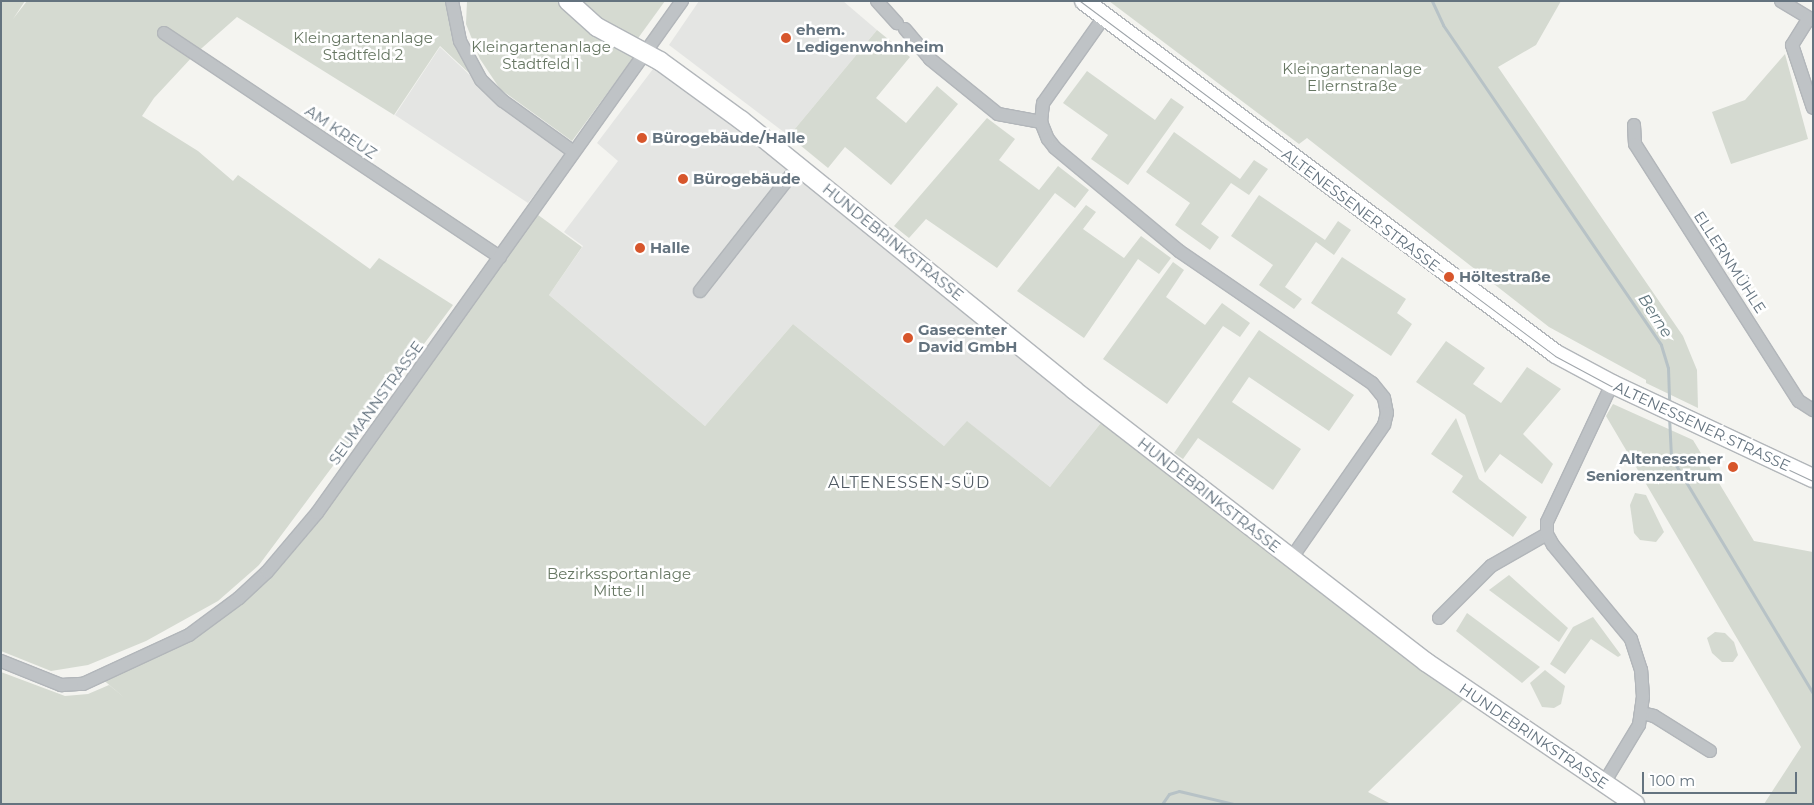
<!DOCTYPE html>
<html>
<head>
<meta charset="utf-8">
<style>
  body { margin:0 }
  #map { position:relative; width:1814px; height:805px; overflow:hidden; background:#f4f4f0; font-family:Montserrat,sans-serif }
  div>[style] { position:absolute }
  .built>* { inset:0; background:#e4e5e3 }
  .green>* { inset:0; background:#d5dad1 }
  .stream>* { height:3px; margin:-1.5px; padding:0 1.5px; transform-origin:1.5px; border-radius:1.5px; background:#b7c2c6 }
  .roads { filter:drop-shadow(1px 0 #b2b6ba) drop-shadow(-1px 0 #b2b6ba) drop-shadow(0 1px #b2b6ba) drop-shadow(0 -1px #b2b6ba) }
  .street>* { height:12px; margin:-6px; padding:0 6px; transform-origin:6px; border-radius:6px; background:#bfc3c6 }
  .secondary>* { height:18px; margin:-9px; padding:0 9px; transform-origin:9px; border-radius:9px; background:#fff }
  .tram>* { height:1px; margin:-0.5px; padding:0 0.5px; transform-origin:0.5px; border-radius:0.5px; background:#9ea4a9 }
  .dots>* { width:14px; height:14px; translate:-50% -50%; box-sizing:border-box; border:2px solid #fff; border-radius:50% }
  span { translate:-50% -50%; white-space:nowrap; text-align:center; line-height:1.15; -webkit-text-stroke:5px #fff; paint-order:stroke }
  .poi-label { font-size:15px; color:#64737f; font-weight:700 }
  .left { translate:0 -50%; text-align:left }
  .right { translate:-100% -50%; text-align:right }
  .park-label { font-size:15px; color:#677763 }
  .street-label { font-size:15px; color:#64737f }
  .water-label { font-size:16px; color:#60757d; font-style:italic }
  .neighbourhood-label { font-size:16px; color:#525c65; letter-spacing:1px }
  .frame { position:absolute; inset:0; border:2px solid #64737f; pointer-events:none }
  .scale { position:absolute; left:1642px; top:772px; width:155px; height:22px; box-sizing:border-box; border:2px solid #64737f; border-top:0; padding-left:6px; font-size:15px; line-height:18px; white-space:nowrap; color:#64737f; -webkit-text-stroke:4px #fff; paint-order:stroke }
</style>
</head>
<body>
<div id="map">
  <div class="built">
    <i style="clip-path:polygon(699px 1px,843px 1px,877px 30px,789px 136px,669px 45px)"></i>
    <i style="clip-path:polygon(440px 47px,492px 96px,568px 152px,528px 203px,395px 115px)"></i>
    <i style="clip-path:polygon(653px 69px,679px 82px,1104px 419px,1050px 487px,968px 422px,944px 446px,793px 324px,705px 426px,549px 295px,583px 246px,564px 232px,618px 161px,597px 143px)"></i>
  </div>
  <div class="green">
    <i style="clip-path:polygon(1px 1px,25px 1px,13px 19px,27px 1px,448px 1px,469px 73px,440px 46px,394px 115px,237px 17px,194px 55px,154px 98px,142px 116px,198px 151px,233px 181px,238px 175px,370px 269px,379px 258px,453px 305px,259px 565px,218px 601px,146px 641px,88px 665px,51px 671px,1px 651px)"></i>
    <i style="clip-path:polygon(467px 1px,560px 1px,634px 57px,572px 141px,500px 89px,480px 59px,466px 24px)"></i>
    <i style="clip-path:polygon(579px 1px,665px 1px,636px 41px,599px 21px)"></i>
    <i style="clip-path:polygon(1109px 1px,1561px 1px,1536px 45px,1498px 67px,1683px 336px,1697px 370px,1698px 408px,1646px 383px,1646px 380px,1549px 327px,1307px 138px,1299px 144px)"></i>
    <i style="clip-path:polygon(877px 30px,910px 57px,876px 98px,906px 123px,937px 86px,958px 104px,891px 185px,845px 147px,828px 168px,789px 136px)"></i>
    <i style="clip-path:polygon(1785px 54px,1808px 139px,1731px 164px,1712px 112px,1745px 100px)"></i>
    <i style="clip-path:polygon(1087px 71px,1155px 120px,1171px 98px,1184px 107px,1128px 185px,1091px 159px,1108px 135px,1063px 103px)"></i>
    <i style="clip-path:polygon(987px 118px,1015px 139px,999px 160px,1039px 190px,1058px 166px,1089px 190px,1075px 208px,1055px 193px,997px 268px,926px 219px,909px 238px,894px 226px)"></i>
    <i style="clip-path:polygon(1174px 132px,1240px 179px,1254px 160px,1268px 169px,1249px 195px,1231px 183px,1201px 224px,1219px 237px,1210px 250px,1175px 225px,1190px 203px,1146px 172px)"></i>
    <i style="clip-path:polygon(1259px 195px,1325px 240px,1338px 221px,1351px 230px,1334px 255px,1316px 242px,1285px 287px,1302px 299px,1294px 309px,1259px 285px,1273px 265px,1231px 236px)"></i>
    <i style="clip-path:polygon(1086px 205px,1096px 212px,1083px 229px,1124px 258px,1141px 236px,1171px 258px,1159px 274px,1138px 259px,1084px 338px,1017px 291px)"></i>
    <i style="clip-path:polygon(534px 212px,582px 247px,549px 295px,705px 426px,793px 324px,944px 446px,967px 421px,1050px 487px,1104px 419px,1467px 696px,1368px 792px,1391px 804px,1px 804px,1px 672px,65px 696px,88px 694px,109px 685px,126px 699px,101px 678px,180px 643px,269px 573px)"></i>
    <i style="clip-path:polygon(1342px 257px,1406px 299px,1397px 313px,1412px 324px,1391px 356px,1311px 303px)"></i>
    <i style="clip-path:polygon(1173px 262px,1184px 270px,1166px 297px,1205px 325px,1222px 303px,1250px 323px,1240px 337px,1223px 326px,1167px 404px,1103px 359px)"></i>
    <i style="clip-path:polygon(1259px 330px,1354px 395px,1329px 431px,1249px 377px,1232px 402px,1301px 449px,1273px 490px,1198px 438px,1183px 459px,1174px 453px)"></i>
    <i style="clip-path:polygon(1446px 341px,1485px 368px,1473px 384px,1501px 403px,1527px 367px,1561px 389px,1523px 434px,1553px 464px,1542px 484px,1500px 454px,1485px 473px,1465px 415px,1416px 382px)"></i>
    <i style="clip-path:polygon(1613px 404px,1693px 440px,1754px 541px,1813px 552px,1813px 804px,1764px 804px,1801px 747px,1606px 416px)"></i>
    <i style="clip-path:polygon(1456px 418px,1479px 479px,1527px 517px,1513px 537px,1452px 492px,1463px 476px,1431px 454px)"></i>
    <i style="clip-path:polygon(1635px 493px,1646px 495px,1664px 532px,1656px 542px,1640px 540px,1634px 533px,1630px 505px)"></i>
    <i style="clip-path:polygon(1509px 575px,1568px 628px,1559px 642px,1489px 590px)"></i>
    <i style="clip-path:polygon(1467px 613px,1540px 667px,1522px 683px,1456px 631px)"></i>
    <i style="clip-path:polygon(1593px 617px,1621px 655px,1618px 657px,1591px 639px,1565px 674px,1550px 664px,1573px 627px)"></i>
    <i style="clip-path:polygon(1715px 632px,1725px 633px,1734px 642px,1738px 655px,1733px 662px,1722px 662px,1712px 653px,1707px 638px)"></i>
    <i style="clip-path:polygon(1545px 670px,1565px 686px,1561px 704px,1554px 708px,1542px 707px,1530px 683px)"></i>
  </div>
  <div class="stream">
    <i style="left:1432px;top:1px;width:26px;rotate:65deg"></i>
    <i style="left:1443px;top:25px;width:387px;rotate:55.7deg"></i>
    <i style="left:1661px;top:345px;width:24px;rotate:73deg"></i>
    <i style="left:1668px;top:368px;width:37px;rotate:88deg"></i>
    <i style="left:1669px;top:416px;width:41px;rotate:87.2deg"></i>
    <i style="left:1671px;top:457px;width:275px;rotate:59deg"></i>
    <i style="left:1162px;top:804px;width:12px;rotate:-55deg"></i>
    <i style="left:1169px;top:794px;width:10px;rotate:-17deg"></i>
    <i style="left:1179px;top:791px;width:57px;rotate:13.3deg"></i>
  </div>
  <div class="roads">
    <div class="street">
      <i style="left:452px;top:1px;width:41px;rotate:78.7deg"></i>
      <i style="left:460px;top:41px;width:44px;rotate:61.7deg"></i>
      <i style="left:481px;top:80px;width:30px;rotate:44deg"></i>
      <i style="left:503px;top:101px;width:87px;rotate:35.7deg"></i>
      <i style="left:877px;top:1px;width:30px;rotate:48deg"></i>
      <i style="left:1781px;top:1px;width:37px;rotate:31deg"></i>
      <i style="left:1104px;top:17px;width:105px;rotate:125.3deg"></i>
      <i style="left:1043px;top:103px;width:19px;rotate:96deg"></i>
      <i style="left:1041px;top:122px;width:18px;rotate:68deg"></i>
      <i style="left:1048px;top:139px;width:11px;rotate:52deg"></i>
      <i style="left:1055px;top:148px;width:161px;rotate:39.7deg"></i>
      <i style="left:1179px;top:251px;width:234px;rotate:34.4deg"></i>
      <i style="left:1372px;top:383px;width:19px;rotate:51deg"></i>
      <i style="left:1384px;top:398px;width:15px;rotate:79deg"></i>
      <i style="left:1387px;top:413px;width:12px;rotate:104deg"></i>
      <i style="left:1384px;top:425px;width:163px;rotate:124.8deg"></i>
      <i style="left:1809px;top:18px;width:32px;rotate:122deg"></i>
      <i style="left:1792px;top:45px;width:66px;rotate:71.6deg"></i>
      <i style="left:905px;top:29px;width:39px;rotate:50deg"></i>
      <i style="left:930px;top:59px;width:87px;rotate:39deg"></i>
      <i style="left:998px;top:114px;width:44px;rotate:10.5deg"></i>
      <i style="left:164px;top:33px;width:404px;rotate:33.7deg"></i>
      <i style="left:1634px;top:125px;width:19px;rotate:87deg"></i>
      <i style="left:1635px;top:144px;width:305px;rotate:57.5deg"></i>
      <i style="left:1799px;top:401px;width:17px;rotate:33deg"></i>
      <i style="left:700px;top:291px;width:159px;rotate:-51.9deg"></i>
      <i style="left:1439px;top:618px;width:74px;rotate:-45deg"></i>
      <i style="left:1491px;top:566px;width:64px;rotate:-29.7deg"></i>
      <i style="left:1px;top:661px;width:65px;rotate:21.8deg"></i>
      <i style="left:61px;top:685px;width:22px;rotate:-3deg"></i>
      <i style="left:83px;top:684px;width:117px;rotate:-24.8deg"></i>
      <i style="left:189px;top:635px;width:62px;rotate:-36.5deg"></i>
      <i style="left:239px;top:598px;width:38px;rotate:-43deg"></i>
      <i style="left:267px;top:572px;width:77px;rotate:-49.7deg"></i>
      <i style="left:317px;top:513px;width:629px;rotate:-54.52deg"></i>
      <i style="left:1642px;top:713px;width:12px;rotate:14deg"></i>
      <i style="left:1654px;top:716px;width:66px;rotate:32deg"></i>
      <i style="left:1604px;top:783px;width:68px;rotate:-58.9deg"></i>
      <i style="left:1639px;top:725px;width:28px;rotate:-82deg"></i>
      <i style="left:1643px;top:697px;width:27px;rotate:-94deg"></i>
      <i style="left:1641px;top:670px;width:33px;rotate:-108deg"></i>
      <i style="left:1631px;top:639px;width:122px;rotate:-129.7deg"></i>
      <i style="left:1553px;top:545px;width:13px;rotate:-119deg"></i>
      <i style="left:1547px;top:534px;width:12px;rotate:-90deg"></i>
      <i style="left:1547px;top:522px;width:153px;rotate:-64.8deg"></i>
    </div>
    <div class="secondary">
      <i style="left:568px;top:1px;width:39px;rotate:42deg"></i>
      <i style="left:597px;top:27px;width:72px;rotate:28.4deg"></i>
      <i style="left:660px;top:61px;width:100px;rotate:36.1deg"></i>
      <i style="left:741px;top:120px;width:429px;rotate:39deg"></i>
      <i style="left:1074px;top:390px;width:445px;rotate:37.7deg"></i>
      <i style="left:1426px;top:662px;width:253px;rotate:34.2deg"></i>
      <i style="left:1084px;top:1px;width:589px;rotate:36.79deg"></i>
      <i style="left:1556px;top:354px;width:64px;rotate:28.2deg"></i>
      <i style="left:1612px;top:384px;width:222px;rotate:25.1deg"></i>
    </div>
  </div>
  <div class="tram">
    <i style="left:1080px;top:1px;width:593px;rotate:36.77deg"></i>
    <i style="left:1555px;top:356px;width:64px;rotate:28.2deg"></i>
    <i style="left:1611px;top:386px;width:223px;rotate:25.2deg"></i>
  </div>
  <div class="dots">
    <i style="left:786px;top:38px;background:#d7562c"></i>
    <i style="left:642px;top:138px;background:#d7562c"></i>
    <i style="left:683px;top:179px;background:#d7562c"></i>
    <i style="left:640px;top:248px;background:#d7562c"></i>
    <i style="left:1449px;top:277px;background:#d7562c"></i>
    <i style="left:908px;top:338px;background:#d7562c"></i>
    <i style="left:1733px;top:467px;background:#d7562c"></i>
  </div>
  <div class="poi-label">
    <span class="left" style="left:796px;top:38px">ehem.<br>Ledigenwohnheim</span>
    <span class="left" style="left:652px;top:138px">Bürogebäude/Halle</span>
    <span class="left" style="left:693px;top:179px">Bürogebäude</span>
    <span class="left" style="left:650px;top:248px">Halle</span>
    <span class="left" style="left:1459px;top:277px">Höltestraße</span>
    <span class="left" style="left:918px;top:338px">Gasecenter<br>David GmbH</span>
    <span class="right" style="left:1723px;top:467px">Altenessener<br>Seniorenzentrum</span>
  </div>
  <div class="park-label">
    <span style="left:363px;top:46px">Kleingartenanlage<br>Stadtfeld 2</span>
    <span style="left:541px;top:55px">Kleingartenanlage<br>Stadtfeld 1</span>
    <span style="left:1352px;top:77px">Kleingartenanlage<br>Ellernstraße</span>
    <span style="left:619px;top:582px">Bezirkssportanlage<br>Mitte II</span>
  </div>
  <div class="street-label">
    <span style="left:341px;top:132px;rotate:34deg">AM KREUZ</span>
    <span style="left:1361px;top:210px;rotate:37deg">ALTENESSENER STRASSE</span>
    <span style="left:893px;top:242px;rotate:39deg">HUNDEBRINKSTRASSE</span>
    <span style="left:1730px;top:262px;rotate:57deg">ELLERNMÜHLE</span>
    <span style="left:376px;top:403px;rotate:-54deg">SEUMANNSTRASSE</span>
    <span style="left:1702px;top:426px;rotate:25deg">ALTENESSENER STRASSE</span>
    <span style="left:1209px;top:495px;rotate:38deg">HUNDEBRINKSTRASSE</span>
    <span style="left:1534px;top:736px;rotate:34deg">HUNDEBRINKSTRASSE</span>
  </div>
  <div class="water-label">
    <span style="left:1655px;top:316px;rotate:57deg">Berne</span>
  </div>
  <div class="neighbourhood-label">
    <span style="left:909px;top:483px">ALTENESSEN-SÜD</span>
  </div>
  <div class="frame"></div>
  <div class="scale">100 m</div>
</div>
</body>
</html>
